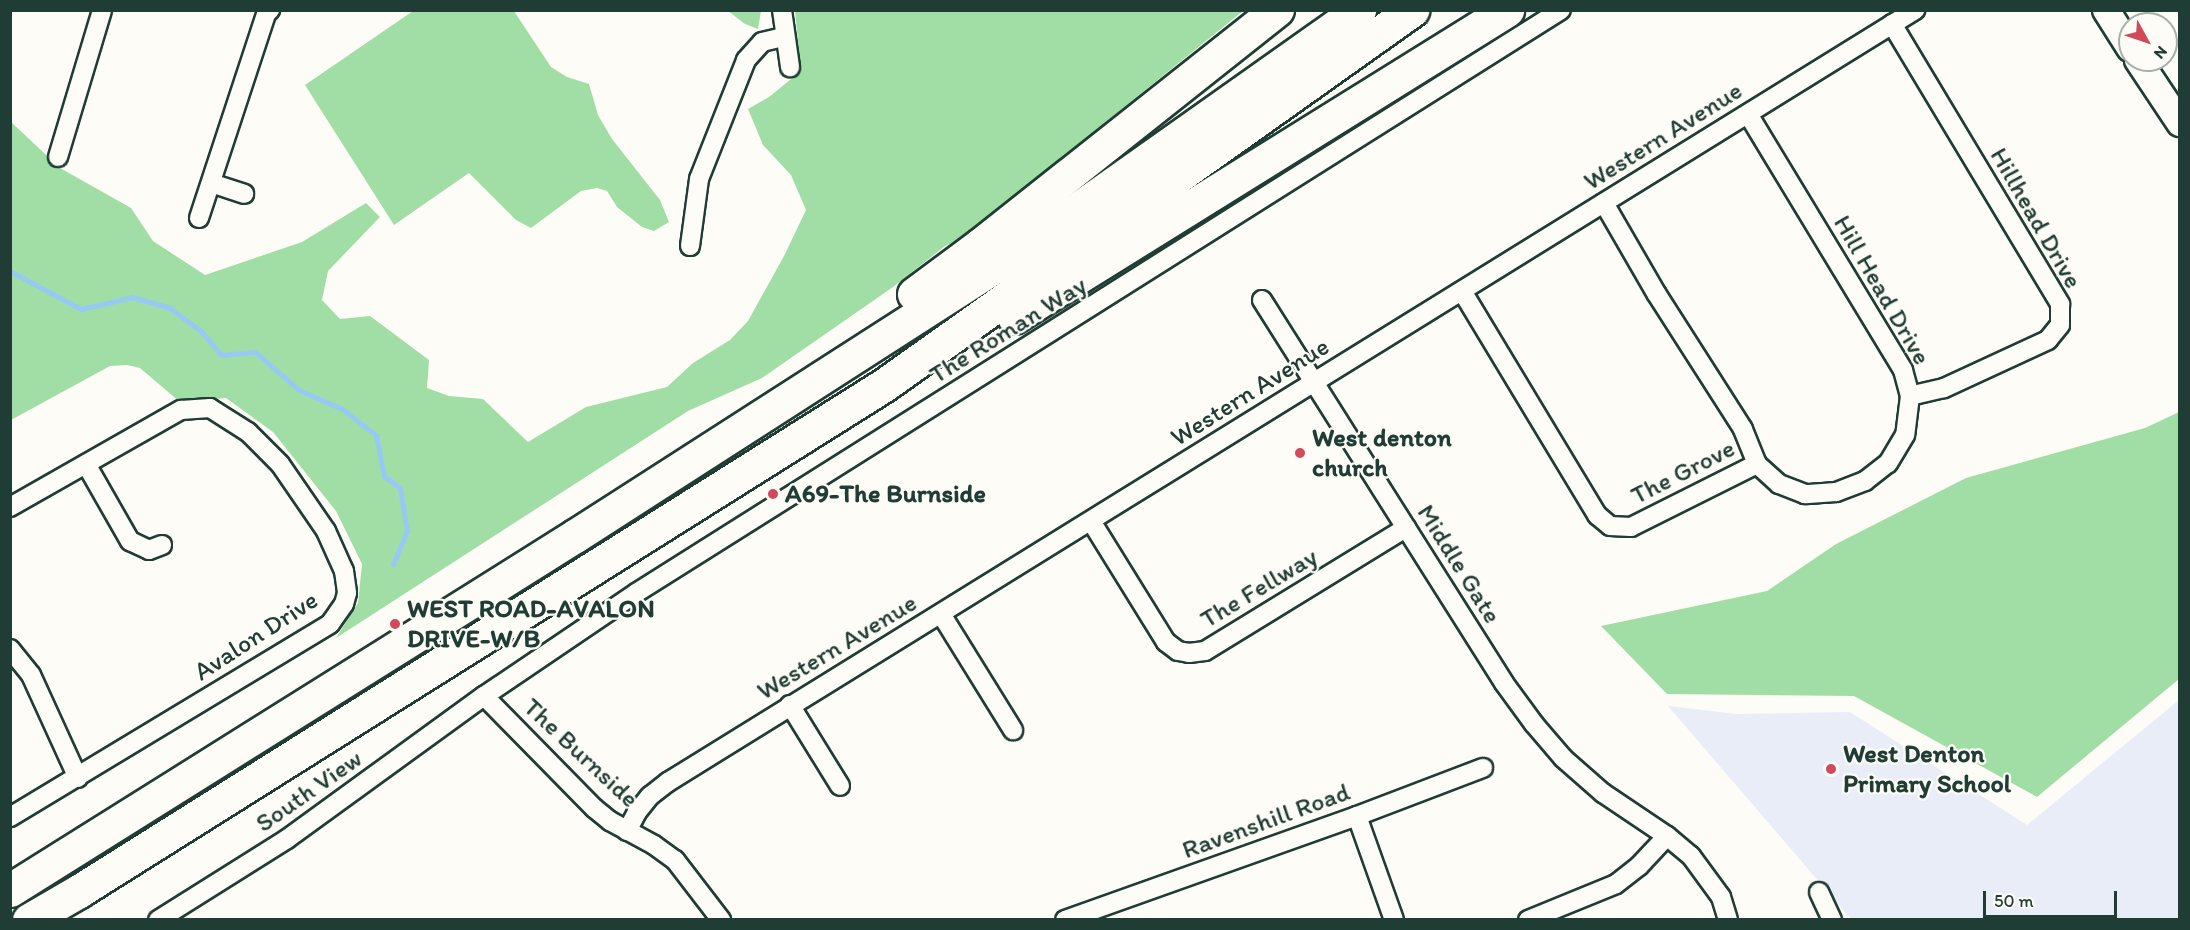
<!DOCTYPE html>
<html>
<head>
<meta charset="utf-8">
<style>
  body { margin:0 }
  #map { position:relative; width:2190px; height:930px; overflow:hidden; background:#fdfcf7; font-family:Itim,sans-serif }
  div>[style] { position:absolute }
  .built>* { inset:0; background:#e9edf8 }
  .green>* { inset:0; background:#a1dea5 }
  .stream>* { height:5px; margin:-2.5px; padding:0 2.5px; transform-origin:2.5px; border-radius:2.5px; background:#98c9f4 }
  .roads { filter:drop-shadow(2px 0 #1f3d34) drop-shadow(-2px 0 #1f3d34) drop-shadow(0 2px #1f3d34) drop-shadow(0 -2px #1f3d34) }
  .street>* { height:18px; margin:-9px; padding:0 9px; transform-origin:9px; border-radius:9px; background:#fdfcf7 }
  .secondary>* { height:26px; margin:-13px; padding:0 13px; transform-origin:13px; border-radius:13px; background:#fdfcf7 }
  .highway>* { height:33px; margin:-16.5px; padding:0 16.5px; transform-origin:16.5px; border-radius:16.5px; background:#fdfcf7 }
  .dots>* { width:16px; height:16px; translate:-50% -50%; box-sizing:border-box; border:3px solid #fdfcf7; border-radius:50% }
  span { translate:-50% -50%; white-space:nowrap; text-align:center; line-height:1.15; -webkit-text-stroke:4.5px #fdfcf7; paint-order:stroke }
  .street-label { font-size:26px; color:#1f3d34 }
  .poi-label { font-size:26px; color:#1f3d34; font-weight:700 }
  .left { translate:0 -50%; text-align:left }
  .frame { position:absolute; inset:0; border:12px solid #1f3d34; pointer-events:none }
  .north { position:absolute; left:2118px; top:12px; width:60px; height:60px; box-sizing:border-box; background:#fdfcf7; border:2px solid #a4b0a9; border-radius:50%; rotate:130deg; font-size:16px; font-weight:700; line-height:24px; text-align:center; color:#1f3d34 }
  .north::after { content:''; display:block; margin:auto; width:21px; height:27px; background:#d1495b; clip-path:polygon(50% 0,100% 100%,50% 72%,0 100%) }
  .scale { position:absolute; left:1983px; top:891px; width:134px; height:27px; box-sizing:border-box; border:3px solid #1f3d34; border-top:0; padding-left:8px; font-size:18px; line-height:21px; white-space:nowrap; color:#1f3d34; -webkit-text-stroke:4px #fdfcf7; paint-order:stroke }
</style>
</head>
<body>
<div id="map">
  <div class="built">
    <i style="clip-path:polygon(2179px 700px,2179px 919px,1851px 919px,1668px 706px,1736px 714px,1850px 712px,2027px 825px)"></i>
  </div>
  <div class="green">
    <i style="clip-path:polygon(413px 11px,514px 11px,551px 67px,567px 77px,589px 84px,598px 115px,612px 139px,660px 200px,669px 222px,654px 231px,642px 227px,617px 207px,607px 191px,597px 188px,581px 191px,531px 228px,516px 220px,469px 173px,394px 225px,305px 85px)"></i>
    <i style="clip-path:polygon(728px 11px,761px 11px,758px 29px,745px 24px)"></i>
    <i style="clip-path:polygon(795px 11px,1243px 11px,961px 239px,945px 246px,893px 287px,762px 378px,688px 411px,336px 638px,358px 603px,362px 564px,336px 511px,273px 432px,226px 398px,180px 402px,140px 368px,127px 365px,110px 366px,11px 420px,10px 121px,60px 168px,131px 208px,153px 241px,205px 275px,302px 242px,366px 203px,380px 217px,328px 271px,322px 300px,340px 319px,370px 316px,429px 360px,427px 388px,449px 396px,483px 399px,528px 442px,586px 407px,667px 387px,693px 363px,730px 340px,748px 321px,784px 256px,806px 210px,791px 175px,763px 145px,748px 109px,769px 97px,801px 71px)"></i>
    <i style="clip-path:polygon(2179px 412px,2179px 679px,2037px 797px,1854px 696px,1667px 694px,1601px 626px,1767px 591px,1836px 544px,1966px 478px,2145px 428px)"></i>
  </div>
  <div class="stream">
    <i style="left:10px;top:271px;width:81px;rotate:28.2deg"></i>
    <i style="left:81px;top:309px;width:52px;rotate:-13.2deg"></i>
    <i style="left:132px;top:297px;width:40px;rotate:16deg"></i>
    <i style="left:170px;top:308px;width:39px;rotate:37deg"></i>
    <i style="left:201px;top:331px;width:31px;rotate:50deg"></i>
    <i style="left:221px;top:355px;width:34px;rotate:-5deg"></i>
    <i style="left:255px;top:352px;width:58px;rotate:40.8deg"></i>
    <i style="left:299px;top:390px;width:47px;rotate:23.8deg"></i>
    <i style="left:342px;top:409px;width:43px;rotate:37.4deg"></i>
    <i style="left:376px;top:435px;width:42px;rotate:79deg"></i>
    <i style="left:384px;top:476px;width:20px;rotate:37deg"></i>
    <i style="left:400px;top:488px;width:44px;rotate:80.8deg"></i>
    <i style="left:407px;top:531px;width:36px;rotate:113deg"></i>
  </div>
  <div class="roads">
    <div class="street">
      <i style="left:782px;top:10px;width:58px;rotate:82deg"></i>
      <i style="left:1892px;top:24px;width:327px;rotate:59deg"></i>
      <i style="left:2060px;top:304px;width:21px;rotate:90deg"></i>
      <i style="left:2060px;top:325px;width:19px;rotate:129deg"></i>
      <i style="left:2048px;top:340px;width:115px;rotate:155.2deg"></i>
      <i style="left:1944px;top:388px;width:35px;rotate:167deg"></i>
      <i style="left:1748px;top:114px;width:299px;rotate:58.8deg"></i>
      <i style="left:1903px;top:370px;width:27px;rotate:75deg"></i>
      <i style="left:1910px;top:396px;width:39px;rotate:97deg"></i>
      <i style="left:1905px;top:435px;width:33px;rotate:121deg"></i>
      <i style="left:1888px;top:463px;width:29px;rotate:142deg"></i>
      <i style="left:1865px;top:481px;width:31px;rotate:159deg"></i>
      <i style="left:1836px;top:492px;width:31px;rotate:176deg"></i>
      <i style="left:1805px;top:494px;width:28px;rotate:-159deg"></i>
      <i style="left:1779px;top:484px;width:30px;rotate:-138deg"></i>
      <i style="left:58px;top:157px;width:153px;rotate:-73.3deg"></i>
      <i style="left:211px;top:183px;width:35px;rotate:18deg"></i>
      <i style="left:199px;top:218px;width:215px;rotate:-71.8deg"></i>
      <i style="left:266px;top:14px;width:6px;rotate:-45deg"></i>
      <i style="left:690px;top:246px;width:68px;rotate:-82.3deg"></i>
      <i style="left:699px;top:179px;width:128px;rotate:-68.4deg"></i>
      <i style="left:746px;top:60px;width:24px;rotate:-48deg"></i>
      <i style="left:762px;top:42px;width:23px;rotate:-13deg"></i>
      <i style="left:1462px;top:291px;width:262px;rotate:58.9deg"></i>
      <i style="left:1597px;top:515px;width:17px;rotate:40deg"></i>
      <i style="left:1610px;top:526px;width:21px;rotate:3deg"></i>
      <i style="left:1631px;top:527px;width:141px;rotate:-26.6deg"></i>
      <i style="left:1757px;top:464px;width:38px;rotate:-112deg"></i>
      <i style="left:1743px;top:429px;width:161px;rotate:-122.6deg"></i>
      <i style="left:1656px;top:293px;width:104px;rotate:-120deg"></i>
      <i style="left:1262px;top:300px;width:453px;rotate:57.7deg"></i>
      <i style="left:1504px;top:683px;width:51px;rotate:53.8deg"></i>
      <i style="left:1534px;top:724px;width:45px;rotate:49.5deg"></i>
      <i style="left:1563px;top:758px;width:53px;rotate:41.2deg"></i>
      <i style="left:1603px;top:793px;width:77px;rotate:33.9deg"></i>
      <i style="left:1667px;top:836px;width:31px;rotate:40deg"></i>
      <i style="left:1691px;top:856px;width:51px;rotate:53.8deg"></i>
      <i style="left:1721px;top:897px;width:24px;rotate:73deg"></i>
      <i style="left:86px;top:464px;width:89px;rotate:60.3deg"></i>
      <i style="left:130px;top:541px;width:21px;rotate:25deg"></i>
      <i style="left:149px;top:550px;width:14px;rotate:-21deg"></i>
      <i style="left:10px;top:507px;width:197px;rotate:-29.6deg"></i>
      <i style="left:181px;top:410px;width:29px;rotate:-4deg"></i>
      <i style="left:210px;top:408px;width:45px;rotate:32.3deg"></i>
      <i style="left:248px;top:432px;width:45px;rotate:45deg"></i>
      <i style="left:280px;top:464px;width:81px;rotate:55.5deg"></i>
      <i style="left:326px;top:531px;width:44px;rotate:65.8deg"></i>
      <i style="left:344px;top:571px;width:22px;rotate:82deg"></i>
      <i style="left:347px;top:593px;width:11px;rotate:105deg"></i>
      <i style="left:344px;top:604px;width:24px;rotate:125deg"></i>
      <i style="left:330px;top:624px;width:374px;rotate:148.9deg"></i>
      <i style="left:1091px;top:521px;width:142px;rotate:58.2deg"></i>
      <i style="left:1166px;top:642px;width:15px;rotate:37deg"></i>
      <i style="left:1178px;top:651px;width:11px;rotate:10deg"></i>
      <i style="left:1189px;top:653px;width:16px;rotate:-7deg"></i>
      <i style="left:1205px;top:651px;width:236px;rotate:-31.5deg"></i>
      <i style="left:941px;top:614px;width:137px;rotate:58.2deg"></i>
      <i style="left:10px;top:649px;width:33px;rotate:51deg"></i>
      <i style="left:31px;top:675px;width:113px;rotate:65.5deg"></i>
      <i style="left:484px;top:696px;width:157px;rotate:45.5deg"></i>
      <i style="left:594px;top:808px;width:21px;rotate:39deg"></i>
      <i style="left:610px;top:821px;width:50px;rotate:28.6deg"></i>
      <i style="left:654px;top:845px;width:26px;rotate:36deg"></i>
      <i style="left:675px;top:860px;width:76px;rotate:52.5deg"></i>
      <i style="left:790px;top:705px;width:95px;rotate:58.3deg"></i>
      <i style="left:1357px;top:816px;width:110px;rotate:70.4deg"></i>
      <i style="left:627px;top:831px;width:21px;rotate:-62deg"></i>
      <i style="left:637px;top:812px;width:21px;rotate:-51deg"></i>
      <i style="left:650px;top:796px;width:23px;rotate:-38deg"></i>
      <i style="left:668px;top:782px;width:1467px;rotate:-31.76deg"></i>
      <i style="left:1819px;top:892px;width:31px;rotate:65deg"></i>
      <i style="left:158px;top:920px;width:152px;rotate:-32.1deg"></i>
      <i style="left:287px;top:839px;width:243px;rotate:-36deg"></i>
      <i style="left:484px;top:696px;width:184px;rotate:-34.1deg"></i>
      <i style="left:636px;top:593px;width:1093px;rotate:-32.22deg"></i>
      <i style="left:1065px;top:920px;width:310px;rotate:-19.6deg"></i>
      <i style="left:1357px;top:816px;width:135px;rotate:-20.9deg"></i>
      <i style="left:1528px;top:920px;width:95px;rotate:-22.2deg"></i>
      <i style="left:1616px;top:884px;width:29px;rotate:-38deg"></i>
      <i style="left:1639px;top:866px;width:41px;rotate:-47deg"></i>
    </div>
    <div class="secondary">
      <i style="left:2106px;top:10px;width:45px;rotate:57.7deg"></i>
      <i style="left:2138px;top:60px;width:76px;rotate:56.3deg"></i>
    </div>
    <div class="highway">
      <i style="left:914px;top:294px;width:82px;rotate:-36.6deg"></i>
      <i style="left:980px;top:245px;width:379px;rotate:-38.4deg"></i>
      <i style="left:1014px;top:317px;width:581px;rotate:-31.91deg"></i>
      <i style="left:10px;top:890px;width:667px;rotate:-32.07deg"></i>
      <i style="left:575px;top:536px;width:522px;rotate:-32.72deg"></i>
      <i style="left:1014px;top:254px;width:423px;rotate:-35.3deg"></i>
      <i style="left:29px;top:920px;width:58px;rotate:-30.1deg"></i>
      <i style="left:79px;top:891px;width:951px;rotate:-32.15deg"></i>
      <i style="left:884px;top:385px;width:648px;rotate:-35.38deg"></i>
    </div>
  </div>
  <div class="dots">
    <i style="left:1300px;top:453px;background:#d1495b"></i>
    <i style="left:773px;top:494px;background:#d1495b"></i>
    <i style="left:395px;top:624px;background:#d1495b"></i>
    <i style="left:1831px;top:769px;background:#d1495b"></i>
  </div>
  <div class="street-label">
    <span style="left:1663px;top:136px;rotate:-32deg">Western Avenue</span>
    <span style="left:2036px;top:218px;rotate:60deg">Hillhead Drive</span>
    <span style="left:1882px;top:290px;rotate:60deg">Hill Head Drive</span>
    <span style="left:1008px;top:330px;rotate:-32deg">The Roman Way</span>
    <span style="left:1250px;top:392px;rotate:-32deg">Western Avenue</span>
    <span style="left:1683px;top:472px;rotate:-27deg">The Grove</span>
    <span style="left:1459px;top:564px;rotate:58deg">Middle Gate</span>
    <span style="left:1259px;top:588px;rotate:-31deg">The Fellway</span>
    <span style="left:256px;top:636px;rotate:-33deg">Avalon Drive</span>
    <span style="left:837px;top:647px;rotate:-31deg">Western Avenue</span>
    <span style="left:581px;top:753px;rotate:43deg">The Burnside</span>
    <span style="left:309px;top:791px;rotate:-35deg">South View</span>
    <span style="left:1266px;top:821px;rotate:-20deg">Ravenshill Road</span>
  </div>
  <div class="poi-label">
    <span class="left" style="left:1312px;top:453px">West denton<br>church</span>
    <span class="left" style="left:785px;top:494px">A69-The Burnside</span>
    <span class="left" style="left:407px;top:624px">WEST ROAD-AVALON<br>DRIVE-W/B</span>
    <span class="left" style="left:1843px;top:769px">West Denton<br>Primary School</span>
  </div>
  <div class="frame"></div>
  <div class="north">N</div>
  <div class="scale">50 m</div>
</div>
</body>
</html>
